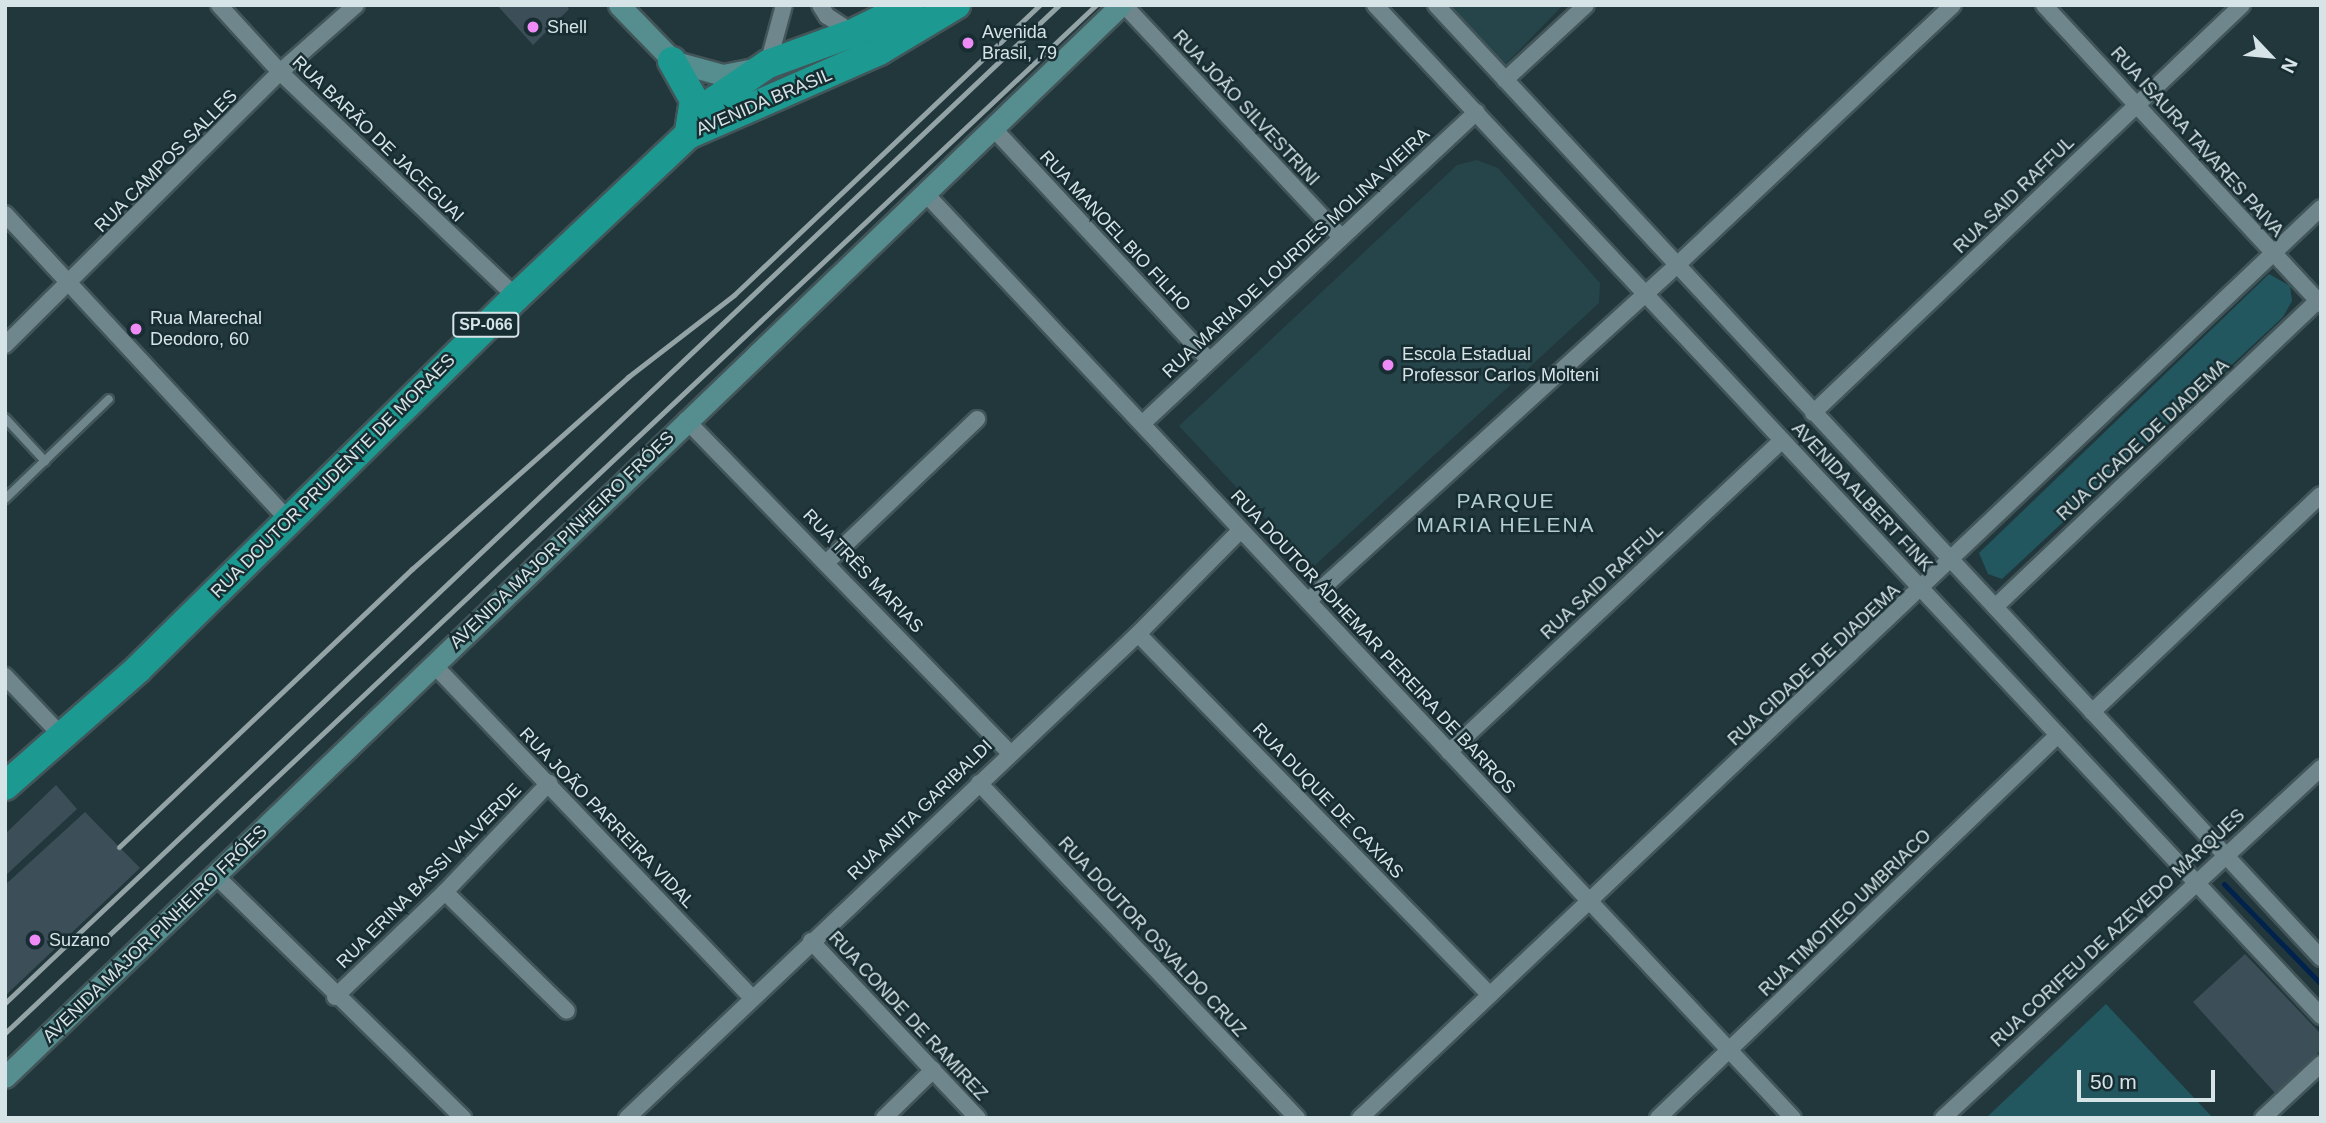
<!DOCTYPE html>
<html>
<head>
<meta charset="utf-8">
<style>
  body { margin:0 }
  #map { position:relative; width:2326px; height:1123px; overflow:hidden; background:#21373b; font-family:Helvetica,sans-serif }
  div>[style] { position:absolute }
  .built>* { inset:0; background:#26454b }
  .green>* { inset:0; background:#225760 }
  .stream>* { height:5px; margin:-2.5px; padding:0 2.5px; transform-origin:2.5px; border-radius:2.5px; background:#00224d }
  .building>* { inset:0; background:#3c4e58 }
  .roads { filter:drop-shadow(2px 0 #425559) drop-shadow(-2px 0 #425559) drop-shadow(0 2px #425559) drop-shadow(0 -2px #425559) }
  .lane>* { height:8px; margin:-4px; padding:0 4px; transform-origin:4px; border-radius:4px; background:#6f878c }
  .street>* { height:16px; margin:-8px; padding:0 8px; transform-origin:8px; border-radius:8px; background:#6f878c }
  .secondary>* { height:21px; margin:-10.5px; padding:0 10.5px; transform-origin:10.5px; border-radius:10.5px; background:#568d8e }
  .highway>* { height:28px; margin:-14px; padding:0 14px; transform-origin:14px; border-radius:14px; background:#1c9a91 }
  .rail>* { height:5px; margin:-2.5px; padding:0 2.5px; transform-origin:2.5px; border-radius:2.5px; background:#93a3a6 }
  .dots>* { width:19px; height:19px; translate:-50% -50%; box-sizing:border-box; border:4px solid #172d31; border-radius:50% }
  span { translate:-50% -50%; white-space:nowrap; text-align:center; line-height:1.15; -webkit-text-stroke:5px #172d31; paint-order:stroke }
  .shield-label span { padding:2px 5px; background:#172d31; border:2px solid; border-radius:5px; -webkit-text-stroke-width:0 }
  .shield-label { font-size:16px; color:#d7e4e7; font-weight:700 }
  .poi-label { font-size:18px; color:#d7e4e7 }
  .left { translate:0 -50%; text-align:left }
  .street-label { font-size:18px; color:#d7e4e7 }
  .quarter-label { font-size:21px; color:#b2ccd1; letter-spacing:2px }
  .frame { position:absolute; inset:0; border:7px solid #d7e4e7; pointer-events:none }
  .north { position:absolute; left:2235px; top:21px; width:70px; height:70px; -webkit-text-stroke:5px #172d31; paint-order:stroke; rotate:116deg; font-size:19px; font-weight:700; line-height:28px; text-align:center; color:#d7e4e7 }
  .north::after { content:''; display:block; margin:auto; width:24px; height:32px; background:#d7e4e7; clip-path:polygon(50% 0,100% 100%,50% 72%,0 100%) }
  .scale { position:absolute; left:2077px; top:1070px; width:138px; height:32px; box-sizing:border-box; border:4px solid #d7e4e7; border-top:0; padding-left:9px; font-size:21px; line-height:24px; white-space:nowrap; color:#d7e4e7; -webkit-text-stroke:5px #172d31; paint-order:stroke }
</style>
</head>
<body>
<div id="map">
  <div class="built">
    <i style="clip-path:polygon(1445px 5px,1563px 5px,1505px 65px)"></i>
    <i style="clip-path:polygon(1477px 160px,1498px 168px,1600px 283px,1599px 303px,1312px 568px,1179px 426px,1457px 165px)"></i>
  </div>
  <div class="green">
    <i style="clip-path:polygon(2269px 274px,2290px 286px,2292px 301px,2283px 317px,2002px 579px,1988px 574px,1979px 553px)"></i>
    <i style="clip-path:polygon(2106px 1004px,2213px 1118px,1986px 1118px)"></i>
  </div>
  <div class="stream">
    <i style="left:2224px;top:884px;width:139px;rotate:45.9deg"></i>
  </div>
  <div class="building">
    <i style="clip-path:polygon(497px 5px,566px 5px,569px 9px,533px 45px)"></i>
    <i style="clip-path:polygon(56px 785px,77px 809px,5px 876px,5px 834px)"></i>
    <i style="clip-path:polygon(85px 812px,140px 868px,5px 996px,5px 885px)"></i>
    <i style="clip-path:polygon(2245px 954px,2321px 1034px,2321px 1050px,2275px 1093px,2193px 1002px)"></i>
  </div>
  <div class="roads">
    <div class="lane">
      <i style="left:5px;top:418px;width:59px;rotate:47.1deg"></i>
      <i style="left:5px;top:499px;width:144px;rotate:-43.9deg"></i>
    </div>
    <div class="street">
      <i style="left:219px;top:5px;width:91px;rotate:47.7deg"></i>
      <i style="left:280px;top:72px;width:326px;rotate:43.6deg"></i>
      <i style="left:820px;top:5px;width:13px;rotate:58deg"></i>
      <i style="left:827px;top:16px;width:31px;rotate:33deg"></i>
      <i style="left:1124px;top:5px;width:318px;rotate:46.9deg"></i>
      <i style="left:1375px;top:5px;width:1385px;rotate:46.9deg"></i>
      <i style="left:1436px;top:5px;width:1301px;rotate:47.12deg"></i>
      <i style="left:2044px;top:5px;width:408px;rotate:47.2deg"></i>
      <i style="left:768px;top:64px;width:61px;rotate:-74.8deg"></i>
      <i style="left:1505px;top:80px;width:110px;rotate:-42.8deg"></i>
      <i style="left:994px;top:129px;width:313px;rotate:47.1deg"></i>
      <i style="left:925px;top:193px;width:1268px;rotate:46.82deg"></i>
      <i style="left:5px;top:214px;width:415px;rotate:47.2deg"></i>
      <i style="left:5px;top:345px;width:387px;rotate:-44.8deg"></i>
      <i style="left:280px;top:72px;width:101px;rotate:-41.4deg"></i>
      <i style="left:1813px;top:413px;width:592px;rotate:-43.56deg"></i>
      <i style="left:686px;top:420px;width:463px;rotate:45.8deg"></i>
      <i style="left:1143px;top:423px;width:456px;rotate:-43deg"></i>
      <i style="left:828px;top:561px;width:206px;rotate:-43.6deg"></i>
      <i style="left:1308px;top:601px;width:499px;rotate:-42.3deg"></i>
      <i style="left:1677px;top:265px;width:379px;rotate:-43.3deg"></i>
      <i style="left:1995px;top:607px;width:444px;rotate:-43.5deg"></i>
      <i style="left:1138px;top:634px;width:504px;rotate:45.72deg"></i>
      <i style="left:434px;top:665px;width:460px;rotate:46.3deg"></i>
      <i style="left:5px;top:676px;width:83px;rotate:46.5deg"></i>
      <i style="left:2092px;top:712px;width:315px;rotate:-43.5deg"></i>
      <i style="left:1449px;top:752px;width:456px;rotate:-43.1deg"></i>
      <i style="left:979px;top:783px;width:462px;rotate:46.5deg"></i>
      <i style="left:216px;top:876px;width:346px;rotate:44.4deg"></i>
      <i style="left:445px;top:892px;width:170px;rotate:44.3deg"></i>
      <i style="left:811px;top:941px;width:243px;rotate:46.7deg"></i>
      <i style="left:335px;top:997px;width:152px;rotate:-43.7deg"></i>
      <i style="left:445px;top:892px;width:151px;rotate:-46.3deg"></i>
      <i style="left:627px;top:1118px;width:704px;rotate:-43.45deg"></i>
      <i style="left:1138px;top:634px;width:145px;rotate:-45.3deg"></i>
      <i style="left:884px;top:1118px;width:69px;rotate:-44.4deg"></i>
      <i style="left:1360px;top:1118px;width:1323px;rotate:-43.44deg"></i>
      <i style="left:1658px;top:1118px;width:554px;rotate:-43.76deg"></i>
      <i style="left:1943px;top:1118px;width:515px;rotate:-42.8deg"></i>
      <i style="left:2263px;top:1118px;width:79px;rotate:-43deg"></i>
    </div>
    <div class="secondary">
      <i style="left:619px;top:5px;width:92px;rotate:45.9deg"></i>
      <i style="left:672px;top:61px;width:53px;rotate:15.4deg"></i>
      <i style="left:723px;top:75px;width:31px;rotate:-11deg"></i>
      <i style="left:5px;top:1077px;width:1547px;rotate:-43.85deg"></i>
    </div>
    <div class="highway">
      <i style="left:672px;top:61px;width:45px;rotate:60.6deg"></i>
      <i style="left:694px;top:100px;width:32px;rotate:99deg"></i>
      <i style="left:688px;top:135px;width:209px;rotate:-23.7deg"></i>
      <i style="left:879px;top:51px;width:90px;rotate:-30.9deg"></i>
      <i style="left:5px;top:786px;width:177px;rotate:-41.3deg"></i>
      <i style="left:138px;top:669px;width:530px;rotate:-44.54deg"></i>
      <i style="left:516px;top:297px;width:236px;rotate:-43.3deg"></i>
      <i style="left:688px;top:135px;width:44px;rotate:-52.4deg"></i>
      <i style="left:715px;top:100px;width:64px;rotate:-34.2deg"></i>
      <i style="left:768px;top:64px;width:90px;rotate:-20deg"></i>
      <i style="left:853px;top:33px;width:64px;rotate:-26.2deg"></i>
    </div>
  </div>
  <div class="rail">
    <i style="left:119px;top:847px;width:404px;rotate:-43.5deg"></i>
    <i style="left:412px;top:569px;width:289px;rotate:-41.6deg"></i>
    <i style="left:628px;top:377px;width:134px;rotate:-37.7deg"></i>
    <i style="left:734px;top:295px;width:422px;rotate:-43.5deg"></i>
    <i style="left:5px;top:1003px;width:1452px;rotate:-43.44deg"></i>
    <i style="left:5px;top:1033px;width:1499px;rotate:-43.3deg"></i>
  </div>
  <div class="dots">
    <i style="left:533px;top:27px;background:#ef8bf6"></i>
    <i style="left:968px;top:43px;background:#ef8bf6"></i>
    <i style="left:136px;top:329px;background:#ef8bf6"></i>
    <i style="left:1388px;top:365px;background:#ef8bf6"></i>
    <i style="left:35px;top:940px;background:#ef8bf6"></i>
  </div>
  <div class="shield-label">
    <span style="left:486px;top:325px">SP-066</span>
  </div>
  <div class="poi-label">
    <span class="left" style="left:547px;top:27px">Shell</span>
    <span class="left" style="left:982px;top:43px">Avenida<br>Brasil, 79</span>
    <span class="left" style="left:150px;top:329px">Rua Marechal<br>Deodoro, 60</span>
    <span class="left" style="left:1402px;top:365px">Escola Estadual<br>Professor Carlos Molteni</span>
    <span class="left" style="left:49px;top:940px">Suzano</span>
  </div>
  <div class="street-label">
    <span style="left:764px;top:102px;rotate:-23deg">AVENIDA BRASIL</span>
    <span style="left:1246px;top:108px;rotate:47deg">RUA JOÃO SILVESTRINI</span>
    <span style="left:378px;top:139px;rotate:44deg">RUA BARÃO DE JACEGUAI</span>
    <span style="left:2197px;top:142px;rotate:48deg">RUA ISAURA TAVARES PAIVA</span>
    <span style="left:166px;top:161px;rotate:-45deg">RUA CAMPOS SALLES</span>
    <span style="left:2014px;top:195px;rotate:-44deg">RUA SAID RAFFUL</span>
    <span style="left:1115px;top:231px;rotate:47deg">RUA MANOEL BIO FILHO</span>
    <span style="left:1296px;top:253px;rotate:-43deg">RUA MARIA DE LOURDES MOLINA VIEIRA</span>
    <span style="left:2143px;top:440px;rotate:-43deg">RUA CICADE DE DIADEMA</span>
    <span style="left:333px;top:476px;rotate:-45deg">RUA DOUTOR PRUDENTE DE MORAES</span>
    <span style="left:1862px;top:497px;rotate:47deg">AVENIDA ALBERT FINK</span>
    <span style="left:562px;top:540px;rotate:-44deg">AVENIDA MAJOR PINHEIRO FRÓES</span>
    <span style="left:863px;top:571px;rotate:46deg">RUA TRÊS MARIAS</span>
    <span style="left:1602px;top:582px;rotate:-43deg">RUA SAID RAFFUL</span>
    <span style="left:1373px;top:642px;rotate:47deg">RUA DOUTOR ADHEMAR PEREIRA DE BARROS</span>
    <span style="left:1814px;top:665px;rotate:-43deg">RUA CIDADE DE DIADEMA</span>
    <span style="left:1328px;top:801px;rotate:46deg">RUA DUQUE DE CAXIAS</span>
    <span style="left:920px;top:810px;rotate:-44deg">RUA ANITA GARIBALDI</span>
    <span style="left:607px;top:818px;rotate:46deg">RUA JOÃO PARREIRA VIDAL</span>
    <span style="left:429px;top:876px;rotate:-45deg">RUA ERINA BASSI VALVERDE</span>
    <span style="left:1845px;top:913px;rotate:-44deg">RUA TIMOTIEO UMBRIACO</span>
    <span style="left:2118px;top:928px;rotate:-43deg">RUA CORIFEU DE AZEVEDO MARQUES</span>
    <span style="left:155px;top:934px;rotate:-44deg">AVENIDA MAJOR PINHEIRO FRÓES</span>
    <span style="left:1152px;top:937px;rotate:47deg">RUA DOUTOR OSVALDO CRUZ</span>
    <span style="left:908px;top:1016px;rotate:47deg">RUA CONDE DE RAMIREZ</span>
  </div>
  <div class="quarter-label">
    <span style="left:1506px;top:513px">PARQUE<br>MARIA HELENA</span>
  </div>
  <div class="frame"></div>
  <div class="north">N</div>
  <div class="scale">50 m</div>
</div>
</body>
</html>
